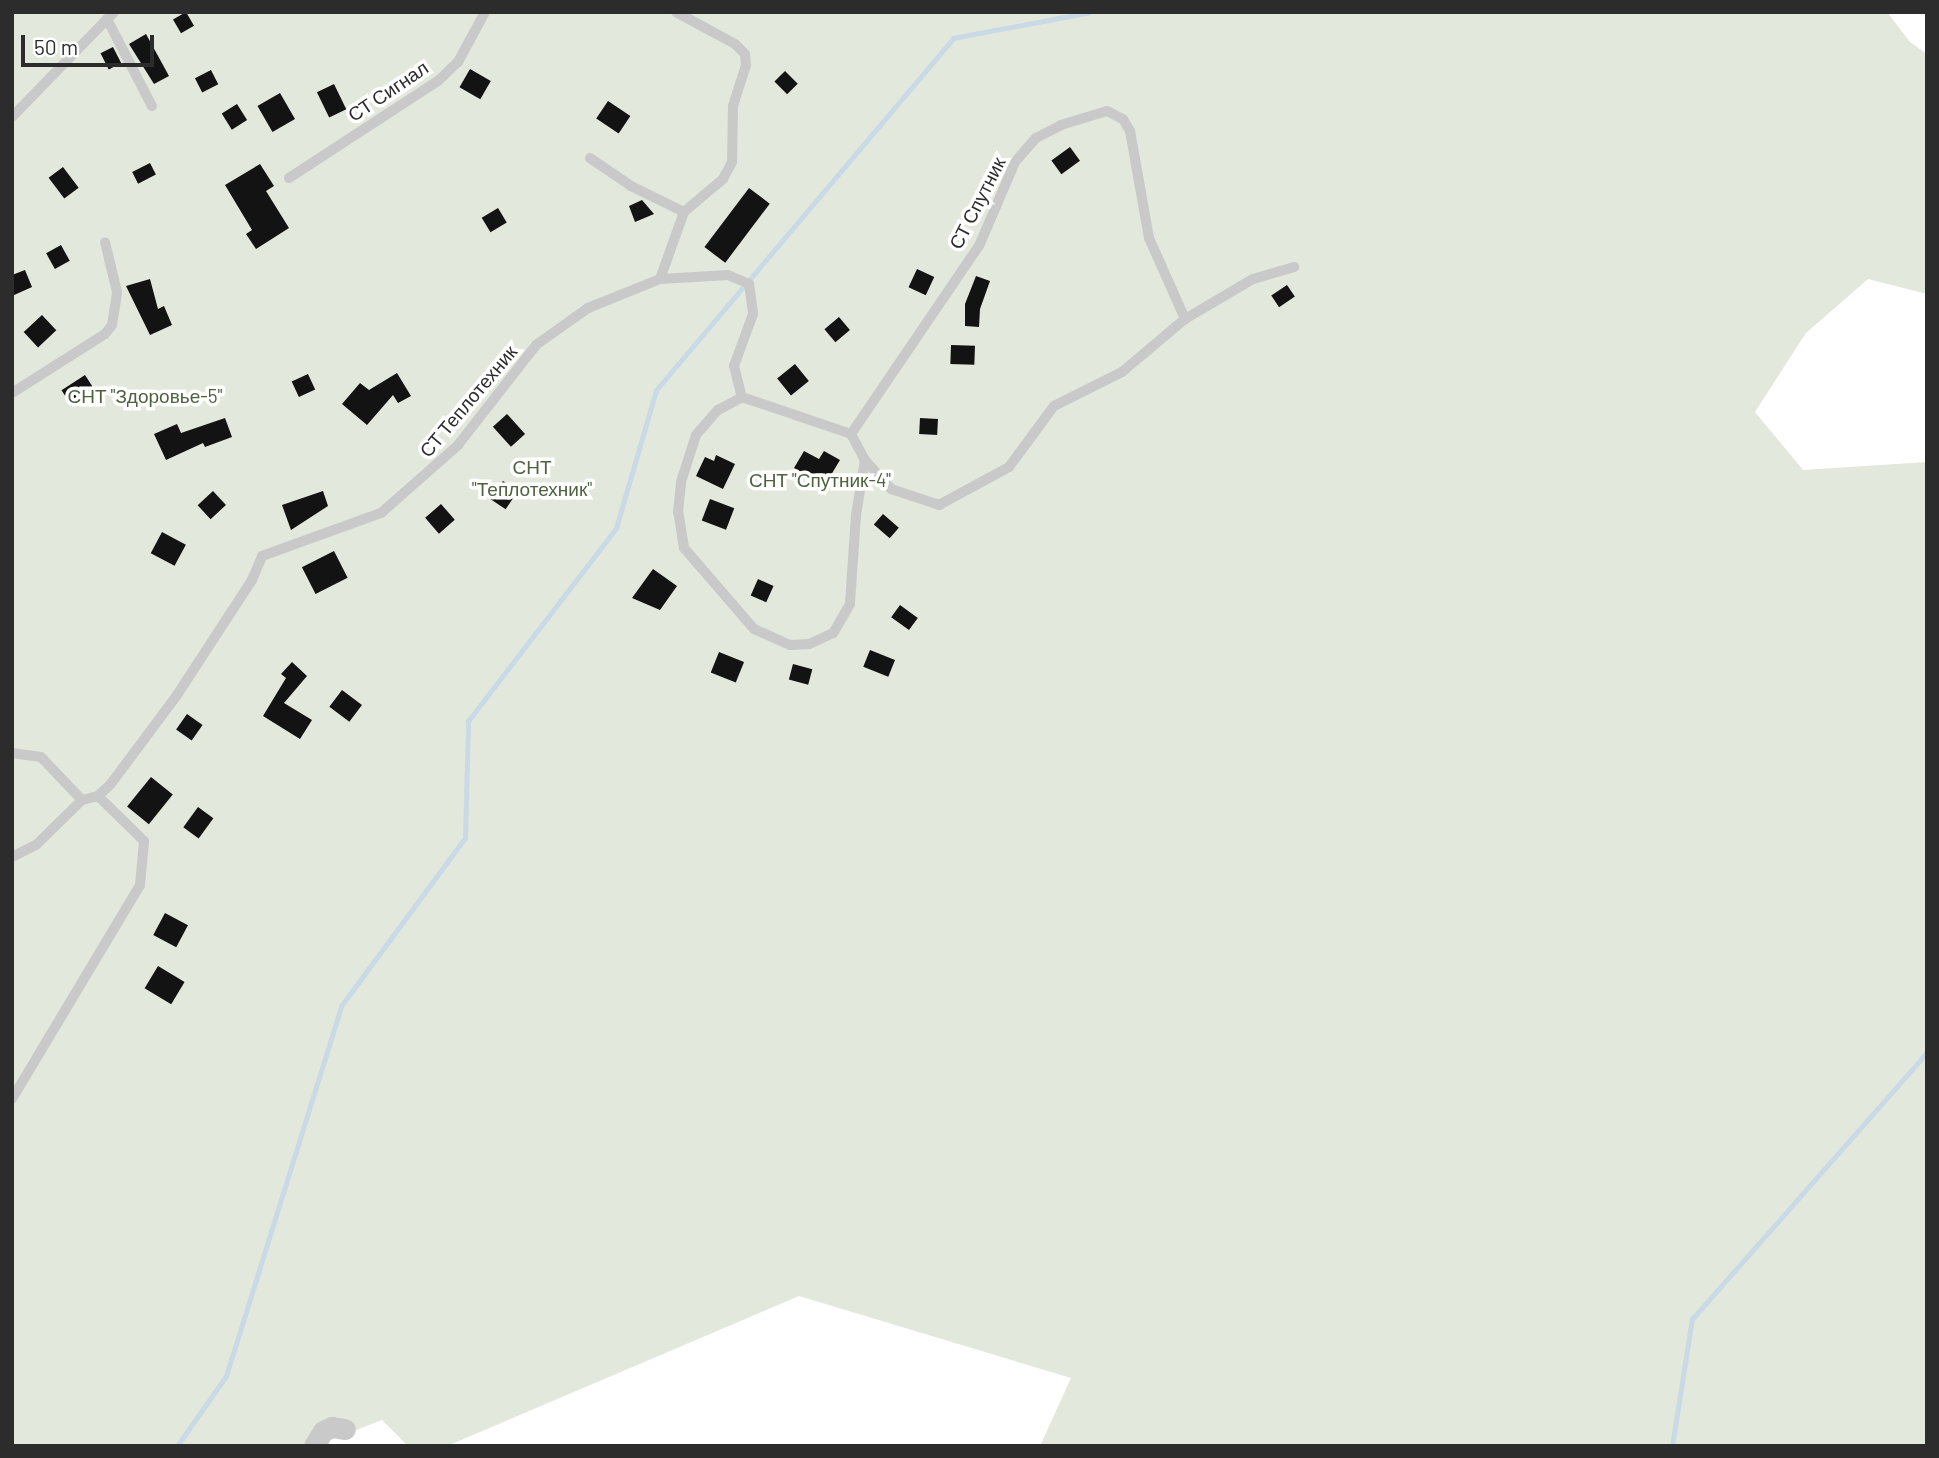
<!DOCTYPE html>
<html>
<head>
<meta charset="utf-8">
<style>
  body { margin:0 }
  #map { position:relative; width:1939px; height:1458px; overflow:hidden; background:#fff; font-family:Barlow,sans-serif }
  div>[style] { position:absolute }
  .green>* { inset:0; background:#e2e8db }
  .stream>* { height:5px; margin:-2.5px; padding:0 2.5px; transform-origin:2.5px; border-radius:2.5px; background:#c9dae6 }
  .building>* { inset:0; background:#131313; transform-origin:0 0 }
  .service>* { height:10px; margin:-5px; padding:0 5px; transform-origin:5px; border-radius:5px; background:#c9c9c9 }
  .minor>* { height:21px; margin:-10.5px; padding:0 10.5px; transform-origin:10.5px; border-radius:10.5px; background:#c9c9c9 }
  span { translate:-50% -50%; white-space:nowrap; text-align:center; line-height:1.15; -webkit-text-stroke:7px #fff; paint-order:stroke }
  .street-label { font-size:19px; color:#2c2c2c }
  .park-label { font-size:19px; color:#4e623f }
  .frame { position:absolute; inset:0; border:14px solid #2c2c2c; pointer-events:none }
  .scale { position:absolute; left:21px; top:35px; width:133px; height:32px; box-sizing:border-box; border:4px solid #2c2c2c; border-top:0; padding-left:9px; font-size:21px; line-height:24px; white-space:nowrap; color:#2c2c2c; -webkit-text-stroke:5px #fff; paint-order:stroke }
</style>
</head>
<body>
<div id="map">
  <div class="green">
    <i style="clip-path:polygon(12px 12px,1887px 12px,1910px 42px,1927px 54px,1927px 294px,1868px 279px,1806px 333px,1755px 412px,1803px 470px,1927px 462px,1927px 1446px,1040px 1446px,1071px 1378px,799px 1296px,447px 1446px,408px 1446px,382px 1420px,315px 1446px,12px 1446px)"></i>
  </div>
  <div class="stream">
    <i style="left:177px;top:1446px;width:85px;rotate:-55deg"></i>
    <i style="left:226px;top:1376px;width:387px;rotate:-72.7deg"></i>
    <i style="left:341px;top:1006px;width:209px;rotate:-53.6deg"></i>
    <i style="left:465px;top:838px;width:117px;rotate:-88.5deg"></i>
    <i style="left:468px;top:721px;width:243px;rotate:-52.5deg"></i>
    <i style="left:616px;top:528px;width:144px;rotate:-73.8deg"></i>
    <i style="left:656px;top:390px;width:461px;rotate:-49.8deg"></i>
    <i style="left:953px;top:38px;width:139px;rotate:-10.7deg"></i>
    <i style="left:1672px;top:1446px;width:129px;rotate:-81.1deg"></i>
    <i style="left:1692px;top:1319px;width:356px;rotate:-48.6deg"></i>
  </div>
  <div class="building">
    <i style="left:186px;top:12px;width:16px;height:15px;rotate:60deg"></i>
    <i style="clip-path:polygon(146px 34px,169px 76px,154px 84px,129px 44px)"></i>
    <i style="left:113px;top:47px;width:18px;height:14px;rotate:63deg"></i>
    <i style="left:470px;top:69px;width:24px;height:21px;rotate:30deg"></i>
    <i style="left:211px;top:70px;width:16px;height:18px;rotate:63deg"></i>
    <i style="left:785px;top:71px;width:18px;height:15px;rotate:45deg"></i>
    <i style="left:334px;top:84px;width:28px;height:19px;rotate:64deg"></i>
    <i style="left:280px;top:93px;width:30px;height:26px;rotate:60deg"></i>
    <i style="left:608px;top:101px;width:27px;height:21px;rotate:34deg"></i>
    <i style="left:237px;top:104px;width:19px;height:18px;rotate:58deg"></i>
    <i style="left:1070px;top:147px;width:17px;height:23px;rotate:54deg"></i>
    <i style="left:150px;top:163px;width:13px;height:20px;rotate:63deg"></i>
    <i style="clip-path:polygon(260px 164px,274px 186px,266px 191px,289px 228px,256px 249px,246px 234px,252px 230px,225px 185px)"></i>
    <i style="left:63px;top:167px;width:26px;height:18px;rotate:53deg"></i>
    <i style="left:749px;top:188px;width:26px;height:74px;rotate:37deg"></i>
    <i style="clip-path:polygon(642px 200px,654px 214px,635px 222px,629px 206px)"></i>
    <i style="left:498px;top:208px;width:17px;height:19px;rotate:59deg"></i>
    <i style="left:61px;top:245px;width:18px;height:17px;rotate:61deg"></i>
    <i style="left:917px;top:269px;width:19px;height:20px;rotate:25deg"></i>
    <i style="clip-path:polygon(25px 270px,32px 287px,12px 296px,12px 275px)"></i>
    <i style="clip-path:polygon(976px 276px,990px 281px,980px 309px,979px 327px,965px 326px,965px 304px)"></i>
    <i style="clip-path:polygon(150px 279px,158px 309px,164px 306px,172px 325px,150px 335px,126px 286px)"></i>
    <i style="left:1287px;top:285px;width:14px;height:19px;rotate:56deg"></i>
    <i style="left:42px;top:315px;width:21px;height:25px;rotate:47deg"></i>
    <i style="left:839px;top:317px;width:17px;height:19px;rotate:50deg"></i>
    <i style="left:951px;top:345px;width:24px;height:19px;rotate:2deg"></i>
    <i style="left:795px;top:364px;width:22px;height:23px;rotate:51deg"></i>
    <i style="clip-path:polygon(397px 373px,411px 396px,398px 403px,393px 395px,367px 425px,342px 404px,360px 383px,369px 390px)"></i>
    <i style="left:308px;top:374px;width:17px;height:18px;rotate:65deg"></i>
    <i style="left:85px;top:375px;width:17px;height:28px;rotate:57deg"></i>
    <i style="left:507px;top:414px;width:27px;height:19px;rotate:48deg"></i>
    <i style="clip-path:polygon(225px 418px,232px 437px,205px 447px,203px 443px,166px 460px,154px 434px,177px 424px,181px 433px)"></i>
    <i style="left:920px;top:418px;width:18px;height:16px;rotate:3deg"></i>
    <i style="clip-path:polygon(804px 451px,819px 459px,824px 451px,840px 460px,825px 485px,794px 468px)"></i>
    <i style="clip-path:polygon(716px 455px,735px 464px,723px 489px,696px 476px,705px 457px,714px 461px)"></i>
    <i style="left:503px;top:481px;width:18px;height:22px;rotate:34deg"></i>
    <i style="left:213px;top:491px;width:19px;height:21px;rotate:47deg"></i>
    <i style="clip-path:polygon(323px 491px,328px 506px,291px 530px,282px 505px)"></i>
    <i style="left:710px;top:499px;width:26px;height:23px;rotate:21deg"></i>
    <i style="left:441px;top:504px;width:21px;height:21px;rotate:49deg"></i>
    <i style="left:883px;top:514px;width:21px;height:14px;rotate:41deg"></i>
    <i style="left:162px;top:532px;width:27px;height:24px;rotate:28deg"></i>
    <i style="left:334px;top:551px;width:30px;height:36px;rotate:63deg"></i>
    <i style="clip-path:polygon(653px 569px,677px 586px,660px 610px,632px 598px)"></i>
    <i style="left:758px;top:579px;width:17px;height:18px;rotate:24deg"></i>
    <i style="left:900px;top:605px;width:22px;height:15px;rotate:36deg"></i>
    <i style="left:870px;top:650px;width:27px;height:18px;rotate:22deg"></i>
    <i style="left:719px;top:652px;width:27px;height:22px;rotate:22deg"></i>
    <i style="clip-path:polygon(292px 662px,307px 676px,284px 703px,312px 720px,300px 739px,263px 716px,286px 678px,281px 674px)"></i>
    <i style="left:793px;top:664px;width:20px;height:16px;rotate:15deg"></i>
    <i style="left:342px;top:690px;width:25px;height:21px;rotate:37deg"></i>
    <i style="left:187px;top:714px;width:19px;height:19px;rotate:35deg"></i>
    <i style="left:151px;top:777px;width:28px;height:38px;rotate:39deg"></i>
    <i style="left:198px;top:807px;width:19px;height:25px;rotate:36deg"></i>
    <i style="left:165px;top:913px;width:26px;height:25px;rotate:28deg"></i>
    <i style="left:158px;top:966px;width:31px;height:26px;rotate:31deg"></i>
  </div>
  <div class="service">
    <i style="left:676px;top:12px;width:67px;rotate:28.5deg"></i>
    <i style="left:735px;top:44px;width:14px;rotate:45deg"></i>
    <i style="left:745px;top:54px;width:11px;rotate:85deg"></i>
    <i style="left:746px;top:65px;width:43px;rotate:107.6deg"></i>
    <i style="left:733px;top:106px;width:56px;rotate:91deg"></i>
    <i style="left:732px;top:162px;width:19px;rotate:118deg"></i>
    <i style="left:723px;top:179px;width:51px;rotate:139.8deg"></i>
    <i style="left:107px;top:19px;width:98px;rotate:62.7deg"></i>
    <i style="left:12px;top:117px;width:146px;rotate:-45.8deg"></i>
    <i style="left:590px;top:158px;width:50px;rotate:34.3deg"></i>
    <i style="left:631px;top:186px;width:59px;rotate:26.1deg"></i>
    <i style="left:684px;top:212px;width:71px;rotate:109.7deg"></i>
    <i style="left:289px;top:178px;width:178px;rotate:-33.1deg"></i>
    <i style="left:438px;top:81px;width:28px;rotate:-44deg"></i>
    <i style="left:458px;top:62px;width:57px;rotate:-61.6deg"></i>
    <i style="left:12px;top:393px;width:110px;rotate:-32.4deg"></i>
    <i style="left:105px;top:334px;width:11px;rotate:-52deg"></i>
    <i style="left:112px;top:325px;width:33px;rotate:-81deg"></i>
    <i style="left:117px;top:292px;width:51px;rotate:-103.5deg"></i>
    <i style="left:742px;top:397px;width:115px;rotate:18.7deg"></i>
    <i style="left:851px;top:434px;width:30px;rotate:62deg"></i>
    <i style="left:865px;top:460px;width:56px;rotate:99.3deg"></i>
    <i style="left:856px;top:515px;width:89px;rotate:93.9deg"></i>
    <i style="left:850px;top:604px;width:34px;rotate:120deg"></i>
    <i style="left:833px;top:633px;width:26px;rotate:155deg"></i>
    <i style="left:809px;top:644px;width:19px;rotate:177deg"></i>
    <i style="left:790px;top:645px;width:39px;rotate:-156deg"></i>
    <i style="left:754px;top:629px;width:107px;rotate:-130.8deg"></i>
    <i style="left:684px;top:548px;width:36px;rotate:-99deg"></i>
    <i style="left:678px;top:512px;width:30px;rotate:-84deg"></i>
    <i style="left:681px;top:482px;width:49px;rotate:-72.3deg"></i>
    <i style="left:696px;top:435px;width:33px;rotate:-49deg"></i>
    <i style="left:718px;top:410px;width:27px;rotate:-28deg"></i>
    <i style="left:851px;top:434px;width:227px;rotate:-55.8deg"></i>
    <i style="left:979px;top:246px;width:91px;rotate:-66.8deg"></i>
    <i style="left:1015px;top:162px;width:32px;rotate:-49deg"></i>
    <i style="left:1036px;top:138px;width:28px;rotate:-27deg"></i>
    <i style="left:1061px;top:125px;width:48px;rotate:-16.9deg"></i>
    <i style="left:1107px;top:111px;width:18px;rotate:27deg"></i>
    <i style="left:1123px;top:119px;width:14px;rotate:60deg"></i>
    <i style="left:1130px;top:131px;width:109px;rotate:79.9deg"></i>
    <i style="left:1149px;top:238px;width:89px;rotate:66deg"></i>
    <i style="left:865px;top:460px;width:39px;rotate:48deg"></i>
    <i style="left:891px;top:489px;width:51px;rotate:18.4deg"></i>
    <i style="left:939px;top:505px;width:80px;rotate:-28.5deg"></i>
    <i style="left:1009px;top:467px;width:76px;rotate:-53.6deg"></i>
    <i style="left:1054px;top:406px;width:76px;rotate:-26.6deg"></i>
    <i style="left:1122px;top:372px;width:82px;rotate:-40.1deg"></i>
    <i style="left:1185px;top:319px;width:79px;rotate:-30.5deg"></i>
    <i style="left:1253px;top:279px;width:43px;rotate:-16.3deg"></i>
    <i style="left:12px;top:753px;width:29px;rotate:8deg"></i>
    <i style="left:41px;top:757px;width:59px;rotate:46.4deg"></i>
    <i style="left:12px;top:857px;width:27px;rotate:-27deg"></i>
    <i style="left:36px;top:845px;width:64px;rotate:-44.4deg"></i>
    <i style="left:82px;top:800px;width:16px;rotate:-14deg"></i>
    <i style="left:98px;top:796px;width:16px;rotate:-43deg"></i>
    <i style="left:110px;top:785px;width:112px;rotate:-53.3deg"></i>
    <i style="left:177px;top:695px;width:137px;rotate:-56.9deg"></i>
    <i style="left:252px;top:580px;width:26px;rotate:-67deg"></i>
    <i style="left:262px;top:556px;width:127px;rotate:-19.9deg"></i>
    <i style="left:381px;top:513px;width:103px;rotate:-41.4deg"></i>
    <i style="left:458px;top:445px;width:127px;rotate:-52deg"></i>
    <i style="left:536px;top:345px;width:64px;rotate:-35.4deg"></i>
    <i style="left:588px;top:308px;width:78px;rotate:-21.9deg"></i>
    <i style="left:660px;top:279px;width:68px;rotate:-3.4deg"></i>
    <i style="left:728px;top:275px;width:23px;rotate:23deg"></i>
    <i style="left:749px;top:284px;width:30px;rotate:82deg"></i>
    <i style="left:753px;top:314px;width:55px;rotate:110.1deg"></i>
    <i style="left:734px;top:366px;width:32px;rotate:76deg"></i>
    <i style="left:12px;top:1099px;width:249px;rotate:-59.1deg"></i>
    <i style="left:140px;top:885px;width:44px;rotate:-84.8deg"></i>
    <i style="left:144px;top:841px;width:64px;rotate:-135.6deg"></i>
  </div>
  <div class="minor">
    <i style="left:314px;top:1446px;width:17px;rotate:-59deg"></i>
    <i style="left:323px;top:1431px;width:10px;rotate:-24deg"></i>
    <i style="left:332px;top:1427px;width:13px;rotate:9deg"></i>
  </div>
  <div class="street-label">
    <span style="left:388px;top:91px;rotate:-34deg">СТ Сигнал</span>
    <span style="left:977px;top:203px;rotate:-63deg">СТ Спутник</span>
    <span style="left:468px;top:401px;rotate:-50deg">СТ Теплотехник</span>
  </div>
  <div class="park-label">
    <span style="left:145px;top:396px">СНТ "Здоровье-5"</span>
    <span style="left:532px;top:478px">СНТ<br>"Теплотехник"</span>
    <span style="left:820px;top:480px">СНТ "Спутник-4"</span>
  </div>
  <div class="frame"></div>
  <div class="scale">50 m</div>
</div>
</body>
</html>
